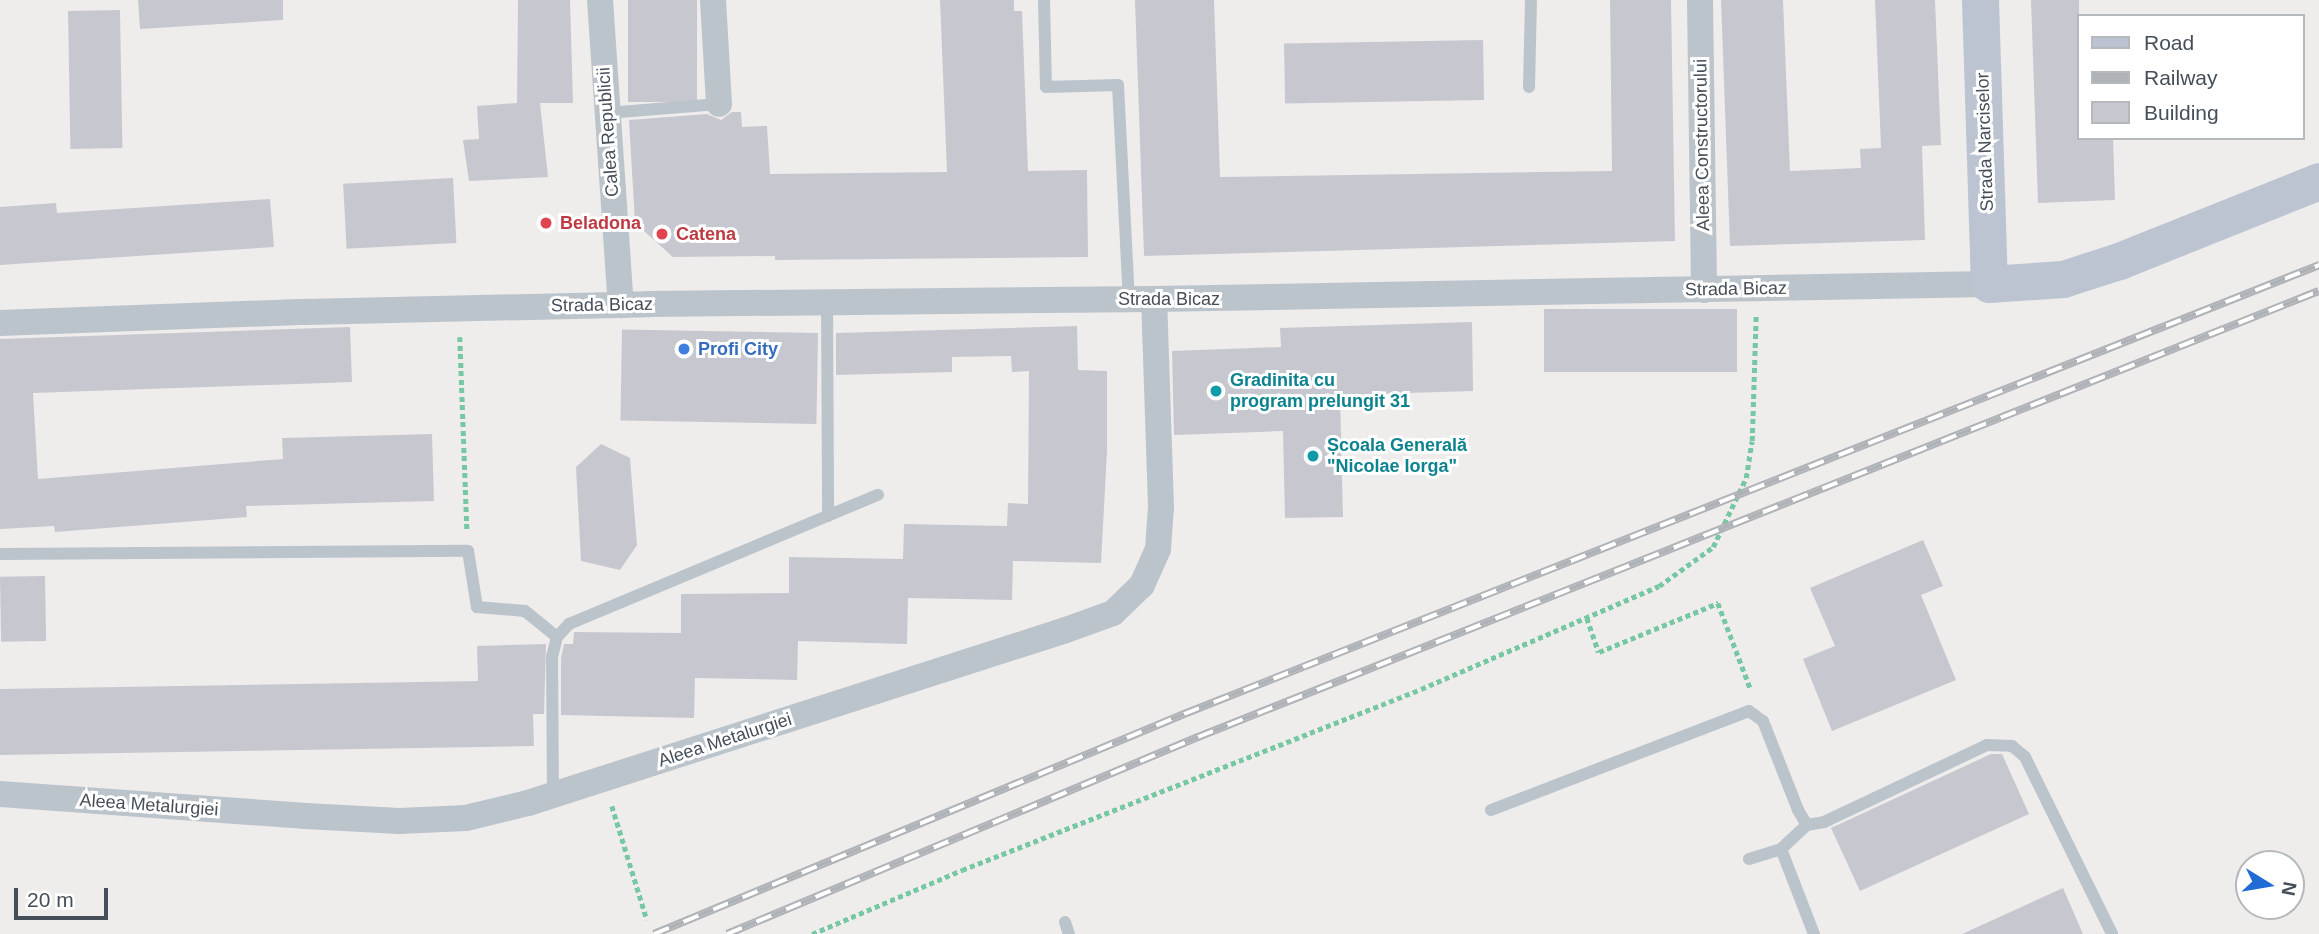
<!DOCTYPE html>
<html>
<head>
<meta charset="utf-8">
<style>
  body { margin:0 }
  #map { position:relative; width:2319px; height:934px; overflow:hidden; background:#efecec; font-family:Arial,sans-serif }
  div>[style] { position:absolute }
  .building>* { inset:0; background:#c7c8cf; transform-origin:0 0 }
  .path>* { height:4.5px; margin-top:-2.25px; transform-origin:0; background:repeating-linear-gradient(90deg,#75c8a1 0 5px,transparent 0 8.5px) }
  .lane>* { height:12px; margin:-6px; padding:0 6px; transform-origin:6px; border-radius:6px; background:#bbc4cb }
  .street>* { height:26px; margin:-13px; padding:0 13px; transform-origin:13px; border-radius:13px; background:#bbc4cb }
  .secondary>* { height:37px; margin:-18.5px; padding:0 18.5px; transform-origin:18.5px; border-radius:18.5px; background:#bbc4d0 }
  .rail>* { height:8px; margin-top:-4px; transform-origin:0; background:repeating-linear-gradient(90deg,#fff 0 16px,#afb2b7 0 32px); box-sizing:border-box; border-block:2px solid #afb2b7 }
  .dots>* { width:19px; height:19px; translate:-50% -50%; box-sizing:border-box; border:4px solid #fff; border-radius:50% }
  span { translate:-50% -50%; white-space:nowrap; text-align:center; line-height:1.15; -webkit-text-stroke:6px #fff; paint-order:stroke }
  .street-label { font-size:18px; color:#464f59 }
  .health-label { font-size:18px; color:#be3a42; font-weight:700 }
  .left { translate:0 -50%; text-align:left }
  .shop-label { font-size:18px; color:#366cbe; font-weight:700 }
  .culture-label { font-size:18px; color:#0d838f; font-weight:700 }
  .legend { position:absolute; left:2077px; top:14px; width:228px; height:126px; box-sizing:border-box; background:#fff; border:2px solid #b5b9bd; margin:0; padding:9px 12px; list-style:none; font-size:21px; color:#464f59 }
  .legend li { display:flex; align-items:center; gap:14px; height:35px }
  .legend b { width:35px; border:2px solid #b5b9bd }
  .north { position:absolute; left:2235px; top:850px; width:70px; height:70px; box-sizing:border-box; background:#fff; border:2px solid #b5b9bd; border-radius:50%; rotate:101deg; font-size:19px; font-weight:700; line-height:28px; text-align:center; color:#464f59 }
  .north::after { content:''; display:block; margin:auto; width:24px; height:32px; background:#206bd6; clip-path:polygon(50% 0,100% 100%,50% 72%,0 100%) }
  .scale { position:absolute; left:14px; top:888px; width:94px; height:32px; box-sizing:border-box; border:4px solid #464f59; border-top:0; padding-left:9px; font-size:21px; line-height:24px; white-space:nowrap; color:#464f59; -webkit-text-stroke:5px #fff; paint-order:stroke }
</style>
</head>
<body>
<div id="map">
  <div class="building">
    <i style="clip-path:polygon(138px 0,283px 0,283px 20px,140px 29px)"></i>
    <i style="clip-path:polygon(518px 0,570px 0,573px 103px,540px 103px,548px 177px,469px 181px,463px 140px,479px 139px,477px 106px,517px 103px)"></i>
    <i style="left:628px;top:0;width:69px;height:102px"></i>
    <i style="clip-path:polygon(940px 0,1014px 0,1014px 11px,1022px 11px,1028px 171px,1087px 170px,1088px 257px,775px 260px,775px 256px,673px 257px,635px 223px,629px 120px,707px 114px,721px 120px,732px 112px,741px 112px,742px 127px,767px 126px,770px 174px,947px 172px)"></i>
    <i style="clip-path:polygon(1135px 0,1214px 0,1220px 177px,1612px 171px,1610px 0,1671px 0,1675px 241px,1144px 256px)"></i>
    <i style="clip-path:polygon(1721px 0,1783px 0,1790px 171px,1861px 168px,1860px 149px,1881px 148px,1875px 0,1935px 0,1941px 145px,1922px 146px,1925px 240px,1730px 246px)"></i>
    <i style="clip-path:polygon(2031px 0,2079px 0,2079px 138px,2113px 138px,2115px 200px,2038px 203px)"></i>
    <i style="left:120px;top:10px;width:138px;height:52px;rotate:89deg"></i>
    <i style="left:1483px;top:40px;width:60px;height:199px;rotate:89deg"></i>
    <i style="left:453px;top:178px;width:65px;height:110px;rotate:87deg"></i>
    <i style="clip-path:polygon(270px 199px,274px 247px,0 265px,0 207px,56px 203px,57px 213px)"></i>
    <i style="left:1737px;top:309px;width:63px;height:193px;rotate:90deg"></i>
    <i style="clip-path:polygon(1472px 322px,1473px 391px,1340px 395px,1343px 517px,1285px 518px,1283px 431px,1174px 435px,1172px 351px,1281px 347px,1280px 328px)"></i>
    <i style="clip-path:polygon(1077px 326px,1078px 370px,1107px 371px,1107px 451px,1101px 563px,1013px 561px,1012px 600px,908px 598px,907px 644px,798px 641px,797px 680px,695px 678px,694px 718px,561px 715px,561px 658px,564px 644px,573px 644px,574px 632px,681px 633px,681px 594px,789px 593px,789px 557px,903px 559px,904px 524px,1007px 526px,1008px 503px,1028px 504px,1029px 371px,1012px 372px,1011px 356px,952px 357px,952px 372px,836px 375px,836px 333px)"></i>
    <i style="clip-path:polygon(350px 327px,352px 382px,33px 393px,38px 479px,283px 459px,282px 438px,432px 434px,434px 501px,246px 506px,247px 517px,55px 532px,54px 526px,0 529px,0 339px)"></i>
    <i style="left:818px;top:333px;width:91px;height:196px;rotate:91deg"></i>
    <i style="clip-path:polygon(601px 444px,630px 458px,637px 545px,620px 570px,581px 561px,576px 467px)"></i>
    <i style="clip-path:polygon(1923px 540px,1943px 586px,1921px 595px,1956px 680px,1832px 731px,1803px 659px,1835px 646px,1810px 588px)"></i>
    <i style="left:45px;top:576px;width:65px;height:45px;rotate:89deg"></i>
    <i style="clip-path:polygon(546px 644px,544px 714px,533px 714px,534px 746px,0 755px,0 689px,478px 681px,477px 646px)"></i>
    <i style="clip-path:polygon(1991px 754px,2002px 754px,2029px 814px,1860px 891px,1831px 828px)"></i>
    <i style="clip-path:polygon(2063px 888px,2083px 934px,1962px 934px)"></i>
  </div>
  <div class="path">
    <i style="left:460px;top:337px;width:194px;rotate:87.9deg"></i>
    <i style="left:1587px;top:618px;width:36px;rotate:71deg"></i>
    <i style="left:1599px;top:652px;width:129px;rotate:-22.4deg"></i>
    <i style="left:1718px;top:603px;width:93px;rotate:69.2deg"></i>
    <i style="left:612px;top:806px;width:119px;rotate:72.9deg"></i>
    <i style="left:812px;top:934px;width:163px;rotate:-23.1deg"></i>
    <i style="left:962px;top:870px;width:493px;rotate:-21.5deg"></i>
    <i style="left:1421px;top:689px;width:259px;rotate:-23.4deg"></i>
    <i style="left:1659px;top:586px;width:67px;rotate:-35.8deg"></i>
    <i style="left:1713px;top:547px;width:76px;rotate:-64.4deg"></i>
    <i style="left:1746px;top:478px;width:37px;rotate:-81deg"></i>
    <i style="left:1752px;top:441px;width:127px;rotate:-88.2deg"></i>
  </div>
  <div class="lane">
    <i style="left:1044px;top:0;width:87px;rotate:88.7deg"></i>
    <i style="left:1046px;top:87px;width:72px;rotate:-1.6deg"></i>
    <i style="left:1118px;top:85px;width:214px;rotate:87.1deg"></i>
    <i style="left:1529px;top:87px;width:87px;rotate:-88.7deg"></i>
    <i style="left:607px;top:113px;width:112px;rotate:-4.6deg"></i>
    <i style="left:827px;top:302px;width:214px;rotate:89.7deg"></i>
    <i style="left:0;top:554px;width:468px;rotate:-0.4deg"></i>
    <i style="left:468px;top:551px;width:57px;rotate:80.9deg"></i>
    <i style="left:477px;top:607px;width:48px;rotate:4.8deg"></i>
    <i style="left:525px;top:611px;width:41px;rotate:39.1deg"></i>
    <i style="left:553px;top:795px;width:138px;rotate:-90.4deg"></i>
    <i style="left:552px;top:657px;width:21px;rotate:-76deg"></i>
    <i style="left:557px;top:637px;width:18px;rotate:-47deg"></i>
    <i style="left:569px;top:624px;width:335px;rotate:-22.7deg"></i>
    <i style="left:1491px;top:810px;width:276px;rotate:-21deg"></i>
    <i style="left:1749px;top:711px;width:17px;rotate:36deg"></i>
    <i style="left:1763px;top:721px;width:96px;rotate:68.5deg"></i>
    <i style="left:1798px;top:810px;width:17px;rotate:59deg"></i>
    <i style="left:1807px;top:825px;width:17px;rotate:-10deg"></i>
    <i style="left:1824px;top:822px;width:180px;rotate:-25.3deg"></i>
    <i style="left:1987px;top:745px;width:25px;rotate:2deg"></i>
    <i style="left:2012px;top:746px;width:17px;rotate:40deg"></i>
    <i style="left:2025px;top:757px;width:197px;rotate:63.8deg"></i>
    <i style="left:1781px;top:849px;width:35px;rotate:-43deg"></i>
    <i style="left:1749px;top:859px;width:34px;rotate:-17deg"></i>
    <i style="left:1781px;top:849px;width:91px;rotate:68.8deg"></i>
    <i style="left:1065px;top:922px;width:13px;rotate:72deg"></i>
  </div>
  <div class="street">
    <i style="left:600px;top:0;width:306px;rotate:86.1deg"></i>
    <i style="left:713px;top:0;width:104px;rotate:86.7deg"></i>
    <i style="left:1700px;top:0;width:290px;rotate:89.2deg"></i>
    <i style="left:0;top:323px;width:306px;rotate:-2.1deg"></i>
    <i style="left:306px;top:312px;width:343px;rotate:-1.3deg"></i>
    <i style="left:649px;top:304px;width:505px;rotate:-0.57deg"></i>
    <i style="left:1154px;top:299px;width:835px;rotate:-1.03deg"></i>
    <i style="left:0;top:794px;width:307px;rotate:4.1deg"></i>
    <i style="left:306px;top:816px;width:93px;rotate:3.1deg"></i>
    <i style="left:399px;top:821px;width:67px;rotate:-2.6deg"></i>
    <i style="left:466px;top:818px;width:64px;rotate:-13.6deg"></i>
    <i style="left:528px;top:803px;width:565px;rotate:-17.83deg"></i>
    <i style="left:1066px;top:630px;width:50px;rotate:-19.9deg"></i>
    <i style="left:1113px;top:613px;width:40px;rotate:-44deg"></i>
    <i style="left:1142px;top:585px;width:39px;rotate:-66deg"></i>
    <i style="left:1158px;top:549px;width:42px;rotate:-85.9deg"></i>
    <i style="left:1161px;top:507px;width:208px;rotate:-91.9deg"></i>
  </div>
  <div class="secondary">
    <i style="left:1980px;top:0;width:284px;rotate:88.2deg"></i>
    <i style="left:1989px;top:284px;width:74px;rotate:-3.9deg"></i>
    <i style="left:2063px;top:279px;width:59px;rotate:-17.8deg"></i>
    <i style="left:2119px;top:261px;width:215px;rotate:-21.8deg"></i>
  </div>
  <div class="rail">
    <i style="left:654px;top:934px;width:574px;rotate:-22.54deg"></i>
    <i style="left:1184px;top:714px;width:1221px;rotate:-21.58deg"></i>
    <i style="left:727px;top:934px;width:511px;rotate:-22.7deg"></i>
    <i style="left:1198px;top:737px;width:1206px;rotate:-21.7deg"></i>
  </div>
  <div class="dots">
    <i style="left:546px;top:223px;background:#e0444e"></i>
    <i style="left:662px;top:234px;background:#e0444e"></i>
    <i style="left:684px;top:349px;background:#3f7fe0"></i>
    <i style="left:1216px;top:391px;background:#0f9aa8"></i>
    <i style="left:1313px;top:456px;background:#0f9aa8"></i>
  </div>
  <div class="street-label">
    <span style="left:608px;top:132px;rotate:-94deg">Calea Republicii</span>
    <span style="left:1985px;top:142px;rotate:-92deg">Strada Narciselor</span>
    <span style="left:1702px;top:145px;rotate:-91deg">Aleea Constructorului</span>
    <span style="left:1736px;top:289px;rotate:-1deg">Strada Bicaz</span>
    <span style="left:1169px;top:299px">Strada Bicaz</span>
    <span style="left:602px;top:305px;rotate:-1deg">Strada Bicaz</span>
    <span style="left:725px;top:740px;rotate:-18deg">Aleea Metalurgiei</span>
    <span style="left:149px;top:805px;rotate:4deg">Aleea Metalurgiei</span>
  </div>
  <div class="health-label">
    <span class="left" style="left:560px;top:223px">Beladona</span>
    <span class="left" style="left:676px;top:234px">Catena</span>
  </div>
  <div class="shop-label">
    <span class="left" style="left:698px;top:349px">Profi City</span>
  </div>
  <div class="culture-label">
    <span class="left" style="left:1230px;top:391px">Gradinita cu<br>program prelungit 31</span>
    <span class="left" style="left:1327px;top:456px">Școala Generală<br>"Nicolae Iorga"</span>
  </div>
  <ul class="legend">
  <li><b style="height:9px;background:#bbc4d0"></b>Road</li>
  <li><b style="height:9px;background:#afb2b7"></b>Railway</li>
  <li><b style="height:19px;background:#c7c8cf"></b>Building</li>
  </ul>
  <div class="north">N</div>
  <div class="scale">20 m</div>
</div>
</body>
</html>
